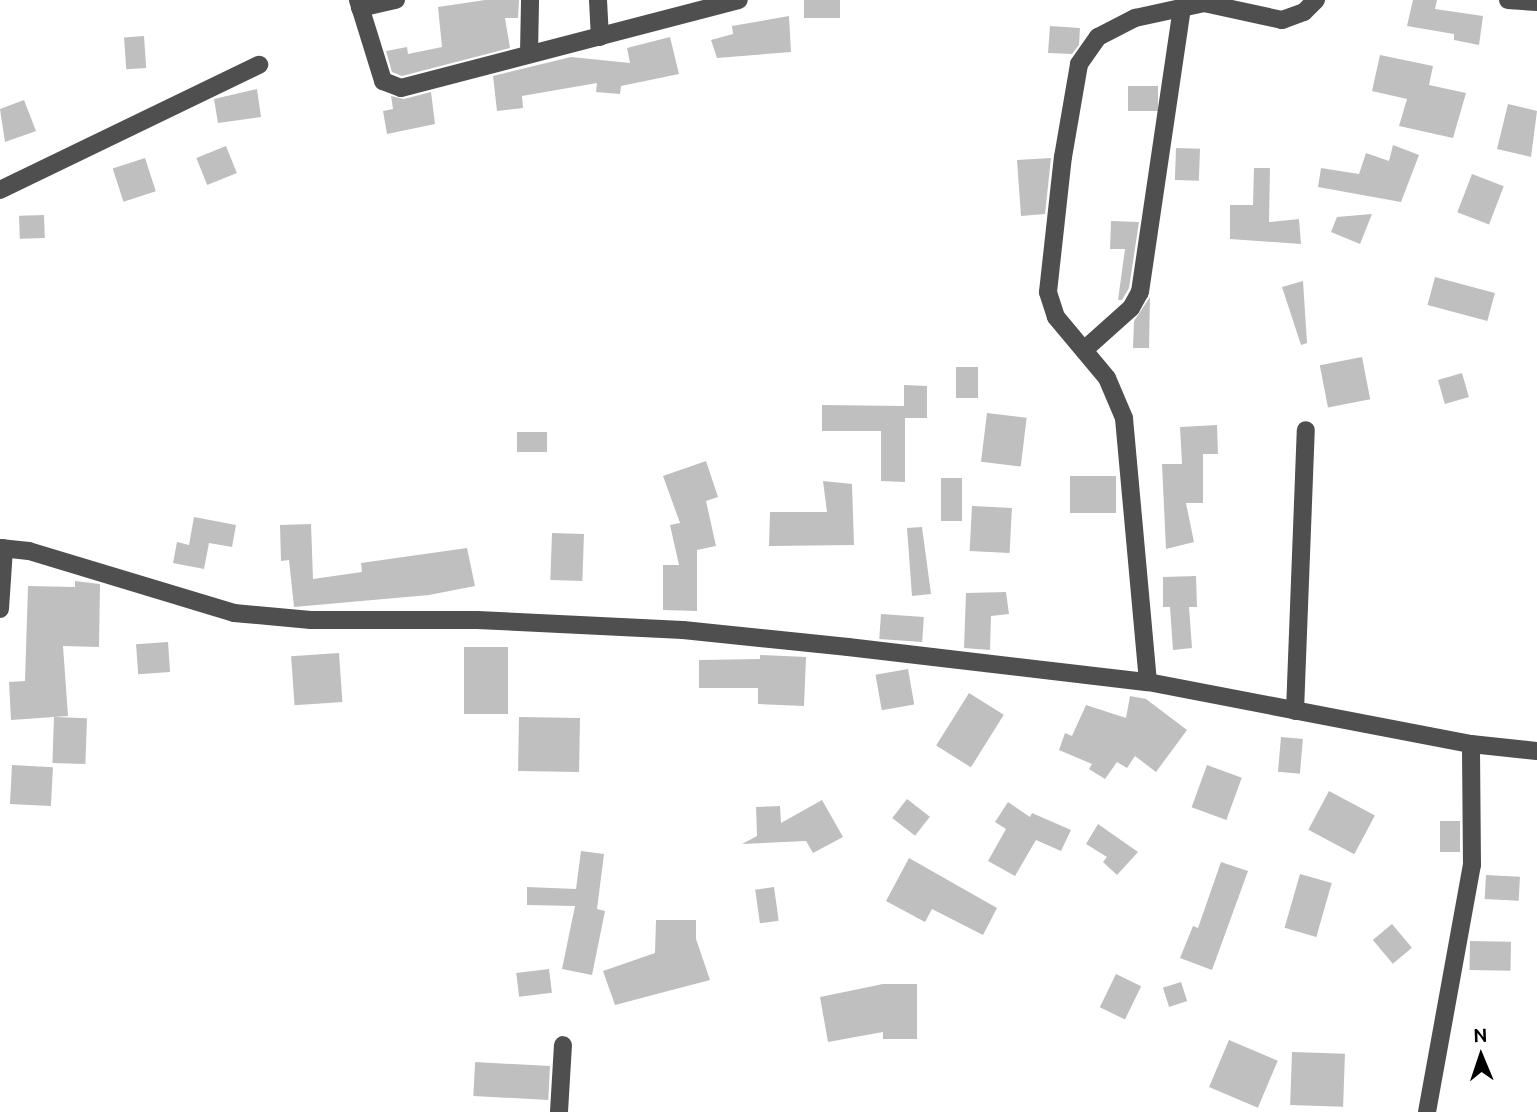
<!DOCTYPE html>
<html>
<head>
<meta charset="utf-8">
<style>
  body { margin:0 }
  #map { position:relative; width:1537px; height:1112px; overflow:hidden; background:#fff; font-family:Ubuntu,sans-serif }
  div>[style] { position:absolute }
  .building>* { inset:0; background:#bfbfbf; transform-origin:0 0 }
  .minor>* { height:18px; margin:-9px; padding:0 9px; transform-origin:9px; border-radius:9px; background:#4f4f4f }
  span { translate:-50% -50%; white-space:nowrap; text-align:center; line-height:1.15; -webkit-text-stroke:5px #fff; paint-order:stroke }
  .north { position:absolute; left:1446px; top:1021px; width:70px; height:70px; -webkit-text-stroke:5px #fff; paint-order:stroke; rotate:358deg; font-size:19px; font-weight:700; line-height:28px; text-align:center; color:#000 }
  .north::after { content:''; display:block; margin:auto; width:24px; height:32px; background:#000; clip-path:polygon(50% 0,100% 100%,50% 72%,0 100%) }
</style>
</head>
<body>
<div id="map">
  <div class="building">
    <i style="clip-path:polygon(485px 0,519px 0,518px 18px,505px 18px,510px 48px,402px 76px,392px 72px,386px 51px,407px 47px,408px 54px,442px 47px,438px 7px)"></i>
    <i style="left:804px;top:0;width:36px;height:18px"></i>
    <i style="clip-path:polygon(1413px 0,1437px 0,1435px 9px,1483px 16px,1479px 45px,1454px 40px,1454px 34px,1407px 26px)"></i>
    <i style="clip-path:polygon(789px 16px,791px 52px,717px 58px,711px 40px,733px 34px,732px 26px)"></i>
    <i style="clip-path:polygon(1050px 26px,1080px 28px,1079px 45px,1072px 54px,1048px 53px)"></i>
    <i style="left:144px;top:36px;width:32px;height:20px;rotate:86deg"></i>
    <i style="clip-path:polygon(670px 37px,679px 74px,621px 86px,620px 94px,596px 92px,597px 83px,522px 96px,523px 108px,497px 111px,493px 76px,571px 57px,630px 63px,627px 48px)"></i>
    <i style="clip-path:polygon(1380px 55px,1433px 66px,1429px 85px,1466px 93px,1453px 138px,1399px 126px,1407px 99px,1372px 91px)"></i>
    <i style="left:1128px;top:86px;width:30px;height:25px"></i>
    <i style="clip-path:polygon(257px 89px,261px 117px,218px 123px,214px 99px)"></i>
    <i style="clip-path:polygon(431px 92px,435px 124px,387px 134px,383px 111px,393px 109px,391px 96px,404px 99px)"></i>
    <i style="clip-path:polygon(24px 100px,36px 131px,5px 142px,0 109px)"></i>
    <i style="clip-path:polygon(1508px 104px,1537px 111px,1531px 157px,1497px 149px)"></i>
    <i style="clip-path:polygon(1393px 145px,1419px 155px,1401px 202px,1318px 187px,1321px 168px,1359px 174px,1366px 153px,1389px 161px)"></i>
    <i style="left:226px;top:146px;width:29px;height:32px;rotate:68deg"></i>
    <i style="left:1176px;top:148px;width:24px;height:32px;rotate:2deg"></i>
    <i style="left:145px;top:158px;width:35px;height:34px;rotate:72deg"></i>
    <i style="clip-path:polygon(1051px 158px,1045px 214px,1021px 216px,1017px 160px)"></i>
    <i style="clip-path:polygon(1254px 168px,1270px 168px,1269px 222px,1299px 219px,1301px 244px,1230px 239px,1230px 205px,1253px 205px)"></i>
    <i style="left:1472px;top:174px;width:34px;height:41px;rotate:21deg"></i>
    <i style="clip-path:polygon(1372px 214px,1360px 244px,1331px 232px,1337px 217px)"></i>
    <i style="left:44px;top:215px;width:23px;height:25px;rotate:88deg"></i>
    <i style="clip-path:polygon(1111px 221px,1139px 222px,1129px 288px,1122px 300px,1118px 300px,1125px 249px,1110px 249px)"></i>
    <i style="left:1435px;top:277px;width:62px;height:29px;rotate:15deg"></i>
    <i style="clip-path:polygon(1303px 281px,1307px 343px,1301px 345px,1282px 287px)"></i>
    <i style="clip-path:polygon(1150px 297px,1149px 348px,1133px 348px,1134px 321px)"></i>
    <i style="left:1362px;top:357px;width:43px;height:43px;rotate:79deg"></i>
    <i style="left:956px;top:367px;width:22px;height:31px"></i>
    <i style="left:1462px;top:373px;width:25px;height:25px;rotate:74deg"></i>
    <i style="clip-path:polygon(904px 385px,927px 386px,927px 418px,905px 418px,905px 482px,881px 481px,881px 431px,822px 431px,822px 405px,904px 406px)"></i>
    <i style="left:987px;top:413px;width:40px;height:49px;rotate:7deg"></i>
    <i style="clip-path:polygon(1217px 425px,1218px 454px,1203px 454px,1203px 503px,1186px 503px,1194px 542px,1166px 549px,1162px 464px,1182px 464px,1180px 427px)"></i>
    <i style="left:517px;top:432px;width:30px;height:20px"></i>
    <i style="clip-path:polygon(706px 461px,718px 497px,706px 501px,716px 546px,697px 550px,697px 611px,663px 610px,663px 565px,679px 565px,670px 525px,680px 523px,663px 476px)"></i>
    <i style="left:1116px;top:476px;width:37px;height:46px;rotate:90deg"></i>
    <i style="left:962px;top:478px;width:43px;height:21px;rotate:90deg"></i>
    <i style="clip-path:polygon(823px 481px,852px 484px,854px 545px,769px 546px,770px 512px,827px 512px)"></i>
    <i style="left:972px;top:506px;width:40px;height:45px;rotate:3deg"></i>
    <i style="clip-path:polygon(194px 517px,236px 525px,232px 547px,209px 543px,204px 569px,173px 563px,177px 542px,189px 545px)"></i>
    <i style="clip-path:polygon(311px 524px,313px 579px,362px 572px,361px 563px,467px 548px,475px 586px,429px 595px,294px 607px,289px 560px,281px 561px,280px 525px)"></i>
    <i style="clip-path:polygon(922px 527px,931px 594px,912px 596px,907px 528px)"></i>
    <i style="left:552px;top:533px;width:32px;height:47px;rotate:2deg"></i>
    <i style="clip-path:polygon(1196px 576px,1197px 607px,1189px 607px,1192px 648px,1173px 650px,1170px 607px,1163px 607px,1163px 577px)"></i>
    <i style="clip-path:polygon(75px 581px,100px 584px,99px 647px,63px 646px,68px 716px,11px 720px,9px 682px,25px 681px,28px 586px,75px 587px)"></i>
    <i style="clip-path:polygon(1006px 592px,1009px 614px,991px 616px,990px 650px,964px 648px,966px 593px)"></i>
    <i style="left:881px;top:614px;width:43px;height:25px;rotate:4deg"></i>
    <i style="left:168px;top:642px;width:30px;height:32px;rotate:86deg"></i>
    <i style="left:464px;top:647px;width:44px;height:67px"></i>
    <i style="left:339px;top:653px;width:49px;height:48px;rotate:86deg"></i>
    <i style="clip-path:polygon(760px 655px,806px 657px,804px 706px,758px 704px,758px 688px,699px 688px,699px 660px,760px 659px)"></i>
    <i style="left:908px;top:669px;width:36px;height:33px;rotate:80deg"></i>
    <i style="left:969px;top:693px;width:41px;height:62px;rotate:32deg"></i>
    <i style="clip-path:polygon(1130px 696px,1146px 699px,1187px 730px,1156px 772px,1135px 756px,1127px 768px,1117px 762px,1105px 779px,1089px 769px,1092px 764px,1059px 750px,1065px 733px,1072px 736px,1086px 705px,1126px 718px)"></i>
    <i style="left:54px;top:717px;width:33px;height:46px;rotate:2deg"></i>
    <i style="left:519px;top:717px;width:61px;height:54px;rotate:1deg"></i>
    <i style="left:1281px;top:737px;width:22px;height:35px;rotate:5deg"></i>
    <i style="left:12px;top:765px;width:41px;height:39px;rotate:3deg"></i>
    <i style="left:1207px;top:765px;width:37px;height:45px;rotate:20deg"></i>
    <i style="left:1329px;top:791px;width:52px;height:44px;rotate:28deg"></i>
    <i style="left:907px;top:799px;width:29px;height:24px;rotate:38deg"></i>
    <i style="clip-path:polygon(822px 800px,843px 837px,813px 853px,806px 841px,742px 844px,757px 836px,756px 807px,780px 806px,781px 823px)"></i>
    <i style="clip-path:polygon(1008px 802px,1030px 817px,1032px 813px,1071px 830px,1061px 851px,1036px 840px,1015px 876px,988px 861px,1006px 829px,995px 822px)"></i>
    <i style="left:1440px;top:821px;width:20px;height:31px"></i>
    <i style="clip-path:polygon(1098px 824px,1138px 852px,1117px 875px,1103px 862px,1107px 857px,1086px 844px)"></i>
    <i style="clip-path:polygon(581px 851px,604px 854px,597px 909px,605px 911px,592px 975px,562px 969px,575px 906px,527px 905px,527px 887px,576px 889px)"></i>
    <i style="clip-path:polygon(909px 858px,997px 908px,983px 935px,932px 909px,925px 922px,886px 901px)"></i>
    <i style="clip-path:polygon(1221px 862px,1248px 871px,1212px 970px,1180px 958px,1193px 926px,1198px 928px)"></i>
    <i style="left:1300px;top:874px;width:33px;height:56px;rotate:16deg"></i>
    <i style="left:1486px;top:875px;width:34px;height:24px;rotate:3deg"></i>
    <i style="left:774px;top:887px;width:34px;height:19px;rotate:82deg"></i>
    <i style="clip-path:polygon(656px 920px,696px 920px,696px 939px,710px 980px,615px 1005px,603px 971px,655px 953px)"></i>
    <i style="left:1392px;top:924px;width:31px;height:25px;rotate:50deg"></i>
    <i style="left:1470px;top:941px;width:41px;height:29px;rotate:1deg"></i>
    <i style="left:549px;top:969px;width:24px;height:33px;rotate:83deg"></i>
    <i style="left:1116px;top:974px;width:28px;height:37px;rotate:26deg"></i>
    <i style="left:1181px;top:982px;width:20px;height:19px;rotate:72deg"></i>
    <i style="clip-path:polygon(883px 984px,917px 984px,917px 1039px,883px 1039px,883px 1032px,828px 1042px,820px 997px)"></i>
    <i style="left:1229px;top:1040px;width:53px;height:51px;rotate:23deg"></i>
    <i style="left:1292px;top:1052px;width:53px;height:53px;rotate:2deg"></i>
    <i style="left:550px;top:1066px;width:34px;height:75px;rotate:93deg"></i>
  </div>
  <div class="minor">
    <i style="left:358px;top:0;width:85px;rotate:72.8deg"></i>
    <i style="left:383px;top:81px;width:19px;rotate:21deg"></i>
    <i style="left:401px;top:88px;width:349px;rotate:-14.6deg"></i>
    <i style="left:598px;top:0;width:37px;rotate:87deg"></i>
    <i style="left:1508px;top:0;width:29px;rotate:4deg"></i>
    <i style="left:360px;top:8px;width:37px;rotate:-13deg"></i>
    <i style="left:529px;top:54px;width:54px;rotate:-88.9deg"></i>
    <i style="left:0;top:190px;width:288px;rotate:-25.8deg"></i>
    <i style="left:1084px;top:350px;width:63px;rotate:-41.8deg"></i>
    <i style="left:1131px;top:308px;width:18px;rotate:-61deg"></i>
    <i style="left:1140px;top:292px;width:289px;rotate:-81.6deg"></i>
    <i style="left:0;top:548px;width:29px;rotate:6deg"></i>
    <i style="left:29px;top:551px;width:214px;rotate:16.8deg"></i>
    <i style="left:234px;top:613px;width:77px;rotate:5.2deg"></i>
    <i style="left:311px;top:620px;width:166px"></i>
    <i style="left:477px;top:620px;width:206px;rotate:2.8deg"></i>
    <i style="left:683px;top:630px;width:166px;rotate:5.9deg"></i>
    <i style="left:848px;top:647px;width:302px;rotate:6.7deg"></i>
    <i style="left:1148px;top:682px;width:329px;rotate:10.9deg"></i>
    <i style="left:1471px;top:744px;width:66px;rotate:6.1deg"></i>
    <i style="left:0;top:609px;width:61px;rotate:-86.2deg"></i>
    <i style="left:1148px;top:682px;width:265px;rotate:-95.2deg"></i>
    <i style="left:1124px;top:418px;width:43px;rotate:-113deg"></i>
    <i style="left:1107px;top:378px;width:80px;rotate:-129.9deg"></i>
    <i style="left:1056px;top:317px;width:26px;rotate:-108deg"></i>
    <i style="left:1048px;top:292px;width:136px;rotate:-83.7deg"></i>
    <i style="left:1063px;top:157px;width:94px;rotate:-80.2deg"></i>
    <i style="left:1079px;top:64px;width:33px;rotate:-55deg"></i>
    <i style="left:1098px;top:37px;width:42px;rotate:-27.2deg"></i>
    <i style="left:1135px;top:18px;width:71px;rotate:-12.3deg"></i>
    <i style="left:1204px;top:3px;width:80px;rotate:12.3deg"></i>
    <i style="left:1282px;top:20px;width:23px;rotate:-20deg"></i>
    <i style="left:1304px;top:12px;width:17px;rotate:-45deg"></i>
    <i style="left:1295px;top:711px;width:281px;rotate:-87.8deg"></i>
    <i style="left:559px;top:1112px;width:67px;rotate:-86.6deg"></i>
    <i style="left:1427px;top:1112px;width:251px;rotate:-79.7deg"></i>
    <i style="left:1472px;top:865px;width:121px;rotate:-90.5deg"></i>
  </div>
  <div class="north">N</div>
</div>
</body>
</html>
